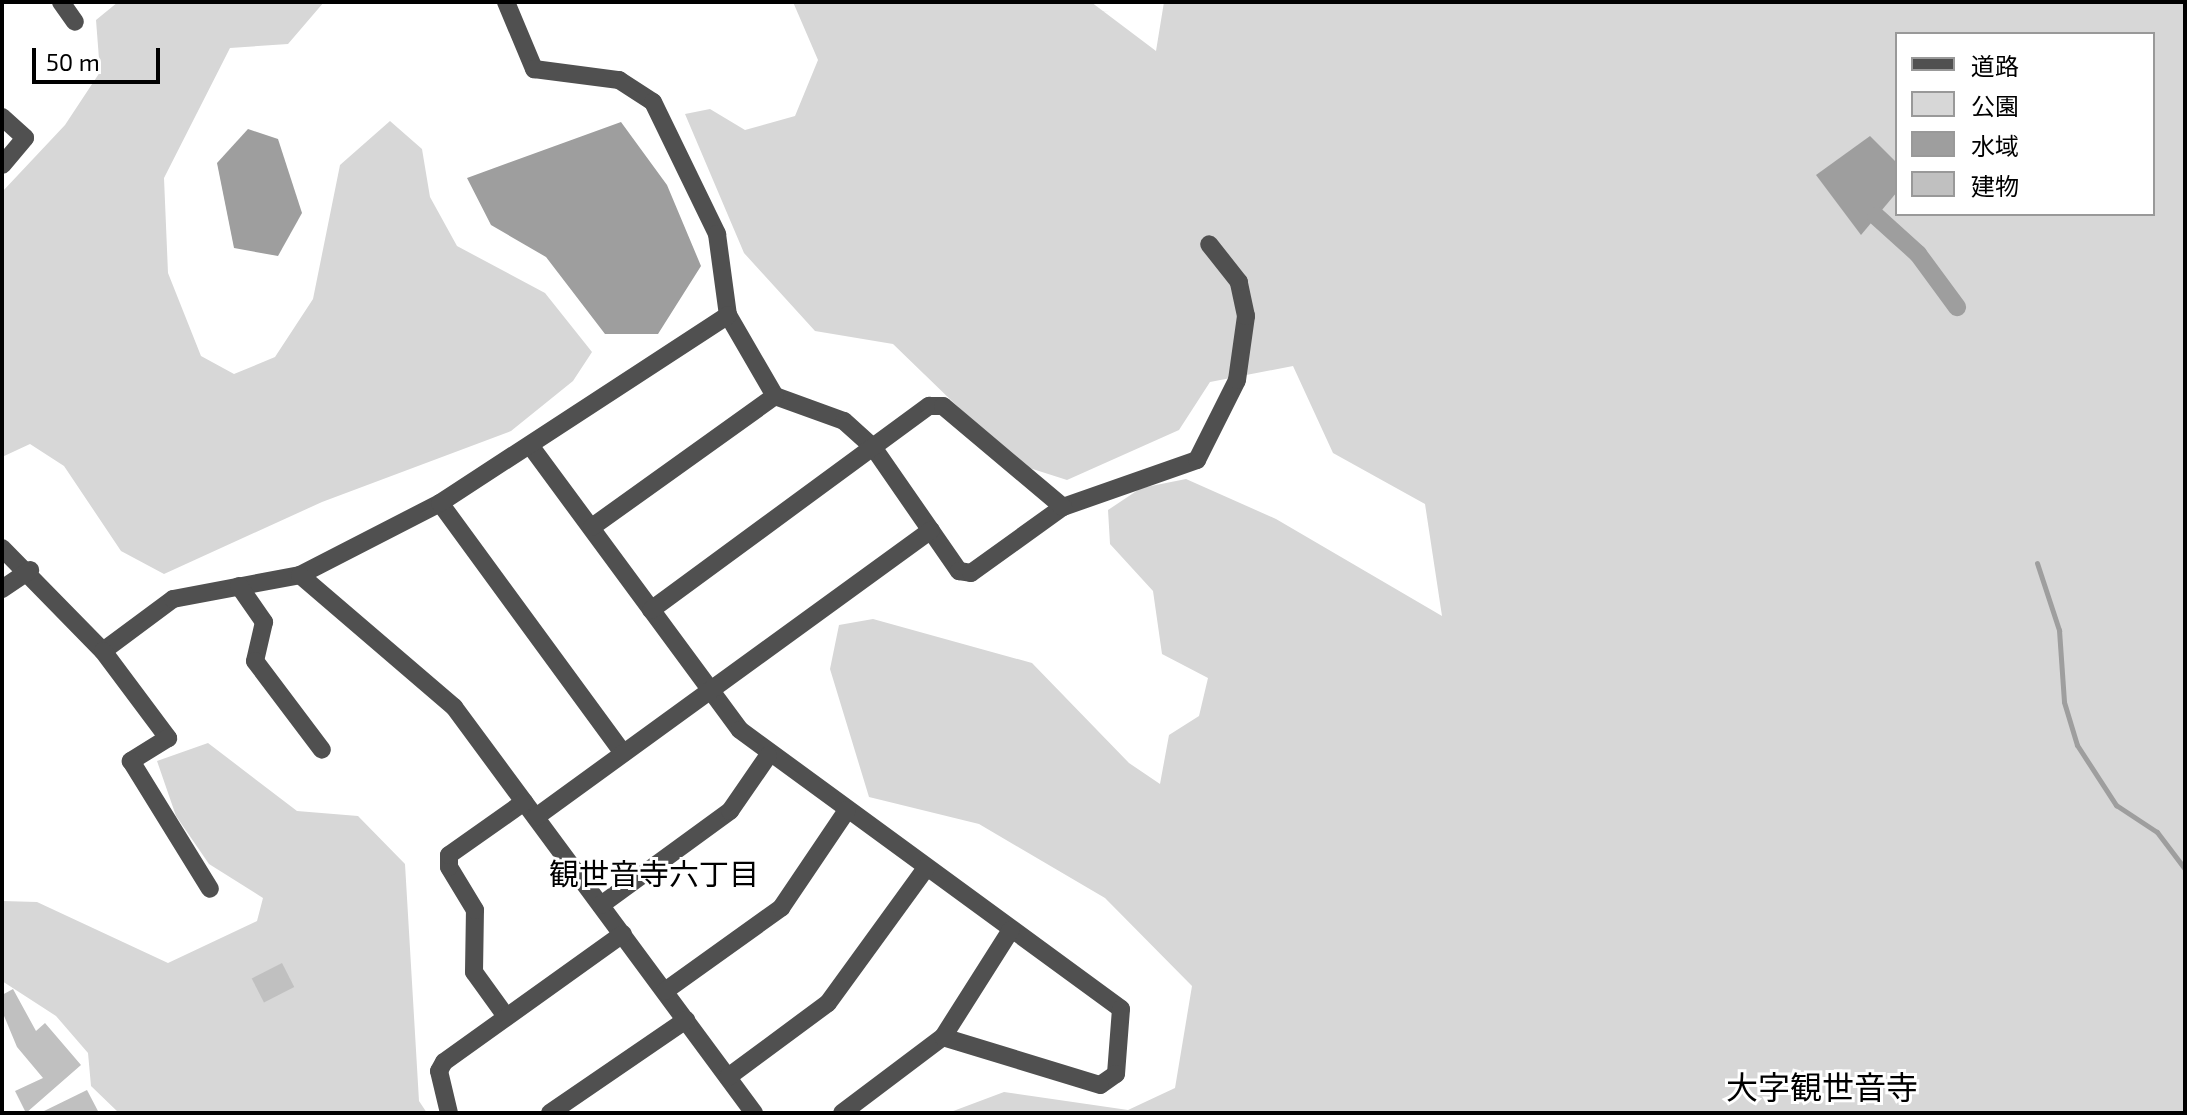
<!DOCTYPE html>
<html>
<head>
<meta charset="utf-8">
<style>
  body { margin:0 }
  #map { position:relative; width:2187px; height:1115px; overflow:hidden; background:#fff; font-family:"Exo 2","Noto Sans JP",sans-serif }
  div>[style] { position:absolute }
  .green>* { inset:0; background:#d7d7d7 }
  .water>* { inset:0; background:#9e9e9e }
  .stream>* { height:5px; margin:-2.5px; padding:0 2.5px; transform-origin:2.5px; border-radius:2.5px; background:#9e9e9e }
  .canal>* { height:18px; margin:-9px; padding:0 9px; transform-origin:9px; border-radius:9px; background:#9e9e9e }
  .building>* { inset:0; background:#c0c0c0; transform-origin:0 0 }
  .minor>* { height:18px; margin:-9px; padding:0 9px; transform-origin:9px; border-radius:9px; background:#505050 }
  span { translate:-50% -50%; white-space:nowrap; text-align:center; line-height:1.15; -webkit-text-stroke:6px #fff; paint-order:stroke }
  .neighbourhood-label { font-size:30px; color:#000 }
  .quarter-label { font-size:32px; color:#000 }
  .frame { position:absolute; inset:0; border:4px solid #000; pointer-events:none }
  .legend { position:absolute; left:1895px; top:32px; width:260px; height:184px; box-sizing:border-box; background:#fff; border:2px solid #999; margin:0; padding:10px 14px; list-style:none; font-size:24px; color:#000 }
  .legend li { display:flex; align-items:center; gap:16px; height:40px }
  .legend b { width:40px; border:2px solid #999 }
  .scale { position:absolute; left:32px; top:48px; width:128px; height:36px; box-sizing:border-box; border:4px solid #000; border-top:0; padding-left:10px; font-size:24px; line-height:28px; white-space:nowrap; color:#000; -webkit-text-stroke:6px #fff; paint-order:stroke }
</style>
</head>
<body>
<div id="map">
  <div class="green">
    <i style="clip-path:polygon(118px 2px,324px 2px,288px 44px,230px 48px,164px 178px,168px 273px,201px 356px,234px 374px,275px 357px,313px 299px,340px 165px,390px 121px,422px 149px,430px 197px,457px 246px,545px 293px,592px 352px,573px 381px,511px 431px,322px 502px,164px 574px,121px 551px,64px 466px,30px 444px,2px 457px,2px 192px,65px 125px,100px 72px,96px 20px)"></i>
    <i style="clip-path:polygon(evenodd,793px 2px,1091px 2px,1156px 51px,1164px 2px,2185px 2px,2185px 1113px,948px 1113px,1004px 1092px,1128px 1110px,1175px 1088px,1192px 986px,1105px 898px,979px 824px,869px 797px,830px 669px,839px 625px,873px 619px,1032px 663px,1129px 763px,1160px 784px,1169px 735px,1199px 716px,1208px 678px,1162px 654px,1153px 591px,1110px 544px,1108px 510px,1141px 488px,1186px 479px,1276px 519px,1442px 616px,1425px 504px,1333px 453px,1293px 366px,1210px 382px,1179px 430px,1067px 480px,1017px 464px,893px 344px,815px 331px,744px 253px,685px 114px,710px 109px,745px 130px,795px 116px,818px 60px,793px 2px,1897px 34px,2153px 34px,2153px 214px,1897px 214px,1897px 34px)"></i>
    <i style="clip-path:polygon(208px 743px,297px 811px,358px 816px,405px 864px,419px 1101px,427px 1113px,119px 1113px,91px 1086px,88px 1053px,56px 1016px,2px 981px,2px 901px,37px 902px,168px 963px,257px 921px,263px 898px,209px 864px,176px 816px,157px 761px)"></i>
  </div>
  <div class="water">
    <i style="clip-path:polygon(621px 122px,667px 185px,701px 266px,658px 334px,605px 334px,546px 257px,491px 225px,467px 178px)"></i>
    <i style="clip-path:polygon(248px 129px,278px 139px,302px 213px,278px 256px,234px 248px,217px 163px)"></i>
    <i style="clip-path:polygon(1870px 136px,1897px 163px,1897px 192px,1861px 235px,1816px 175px)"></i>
  </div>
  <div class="stream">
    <i style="left:2037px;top:563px;width:71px;rotate:71.8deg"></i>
    <i style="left:2059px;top:630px;width:72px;rotate:86deg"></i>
    <i style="left:2064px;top:702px;width:45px;rotate:73.2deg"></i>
    <i style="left:2077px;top:745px;width:72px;rotate:57deg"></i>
    <i style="left:2116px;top:805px;width:49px;rotate:33.4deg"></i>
    <i style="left:2157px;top:832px;width:46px;rotate:52.9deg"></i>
  </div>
  <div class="canal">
    <i style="left:1876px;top:216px;width:57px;rotate:42.1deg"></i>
    <i style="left:1918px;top:254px;width:66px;rotate:53.7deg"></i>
  </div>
  <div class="building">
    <i style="left:282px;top:963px;width:27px;height:34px;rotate:63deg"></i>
    <i style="clip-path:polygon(13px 989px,36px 1031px,45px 1023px,81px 1065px,26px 1113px,15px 1091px,43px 1078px,17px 1047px,2px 1011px,2px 995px)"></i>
    <i style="clip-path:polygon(87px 1090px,99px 1113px,40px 1113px)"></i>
  </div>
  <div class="minor">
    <i style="left:61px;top:2px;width:24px;rotate:55deg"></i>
    <i style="left:506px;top:2px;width:73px;rotate:67.3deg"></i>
    <i style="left:534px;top:69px;width:86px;rotate:7.4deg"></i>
    <i style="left:619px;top:80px;width:40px;rotate:32.9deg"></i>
    <i style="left:653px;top:102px;width:147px;rotate:64.1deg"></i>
    <i style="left:717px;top:234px;width:82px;rotate:82.3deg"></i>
    <i style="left:728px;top:315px;width:94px;rotate:59.9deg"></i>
    <i style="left:775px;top:396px;width:73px;rotate:19.9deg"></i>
    <i style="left:844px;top:421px;width:39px;rotate:42deg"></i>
    <i style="left:873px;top:447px;width:151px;rotate:55.3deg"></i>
    <i style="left:959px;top:571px;width:12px;rotate:9deg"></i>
    <i style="left:971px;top:573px;width:113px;rotate:-35.7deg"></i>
    <i style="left:1063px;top:507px;width:142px;rotate:-19.3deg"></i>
    <i style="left:1197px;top:460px;width:89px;rotate:-63.4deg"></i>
    <i style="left:1237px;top:380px;width:65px;rotate:-82deg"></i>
    <i style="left:1246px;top:316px;width:35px;rotate:-102deg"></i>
    <i style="left:1239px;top:282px;width:48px;rotate:-128.3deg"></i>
    <i style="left:2px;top:117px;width:31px;rotate:42deg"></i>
    <i style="left:25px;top:138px;width:35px;rotate:130deg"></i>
    <i style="left:532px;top:448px;width:350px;rotate:53.6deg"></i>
    <i style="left:740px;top:730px;width:472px;rotate:36.2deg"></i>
    <i style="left:1121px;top:1009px;width:65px;rotate:94.4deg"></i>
    <i style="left:1116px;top:1074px;width:19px;rotate:145deg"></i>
    <i style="left:1100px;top:1085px;width:164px;rotate:-163deg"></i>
    <i style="left:440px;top:503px;width:310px;rotate:53.8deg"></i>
    <i style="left:592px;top:527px;width:225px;rotate:-35.6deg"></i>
    <i style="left:2px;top:548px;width:144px;rotate:45.6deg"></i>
    <i style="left:103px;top:651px;width:87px;rotate:-36.6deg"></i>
    <i style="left:173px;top:599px;width:129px;rotate:-10.7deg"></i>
    <i style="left:300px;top:575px;width:157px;rotate:-27.2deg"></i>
    <i style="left:440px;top:503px;width:344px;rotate:-33.1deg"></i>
    <i style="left:300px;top:575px;width:203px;rotate:40.6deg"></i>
    <i style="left:454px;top:707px;width:505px;rotate:53.54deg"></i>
    <i style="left:239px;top:586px;width:44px;rotate:55.2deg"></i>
    <i style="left:264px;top:622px;width:40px;rotate:103deg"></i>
    <i style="left:255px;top:661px;width:111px;rotate:53deg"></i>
    <i style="left:2px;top:589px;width:34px;rotate:-34deg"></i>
    <i style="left:651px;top:610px;width:345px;rotate:-36.3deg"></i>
    <i style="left:929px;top:406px;width:14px"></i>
    <i style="left:943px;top:406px;width:157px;rotate:40.1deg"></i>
    <i style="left:103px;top:651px;width:109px;rotate:53.2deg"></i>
    <i style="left:168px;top:738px;width:44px;rotate:148.1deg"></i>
    <i style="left:131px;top:761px;width:150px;rotate:58.3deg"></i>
    <i style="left:536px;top:817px;width:488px;rotate:-36deg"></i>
    <i style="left:601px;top:905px;width:160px;rotate:-36.1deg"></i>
    <i style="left:730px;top:811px;width:67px;rotate:-55.4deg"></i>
    <i style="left:665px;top:991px;width:143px;rotate:-35.6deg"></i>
    <i style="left:781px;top:908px;width:118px;rotate:-56deg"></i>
    <i style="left:505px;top:1015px;width:53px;rotate:-125.8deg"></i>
    <i style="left:474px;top:972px;width:62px;rotate:-89.1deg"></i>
    <i style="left:475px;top:910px;width:50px;rotate:-121.2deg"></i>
    <i style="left:449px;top:867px;width:12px;rotate:-90deg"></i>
    <i style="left:449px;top:855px;width:92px;rotate:-35.2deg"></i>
    <i style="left:728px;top:1077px;width:124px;rotate:-36.5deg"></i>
    <i style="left:828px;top:1003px;width:167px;rotate:-54deg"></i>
    <i style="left:449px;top:1113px;width:43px;rotate:-103.4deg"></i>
    <i style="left:439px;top:1071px;width:10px;rotate:-61deg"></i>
    <i style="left:444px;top:1062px;width:220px;rotate:-35.6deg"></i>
    <i style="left:550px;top:1113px;width:165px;rotate:-34.4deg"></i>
    <i style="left:842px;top:1113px;width:126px;rotate:-37deg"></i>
    <i style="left:943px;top:1037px;width:127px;rotate:-57.6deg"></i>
  </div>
  <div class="neighbourhood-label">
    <span style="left:654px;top:873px">観世音寺六丁目</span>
  </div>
  <div class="quarter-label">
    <span style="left:1822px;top:1086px">大字観世音寺</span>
  </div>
  <div class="frame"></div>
  <ul class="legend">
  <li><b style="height:10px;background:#505050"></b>道路</li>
  <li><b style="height:22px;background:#d7d7d7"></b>公園</li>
  <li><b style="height:22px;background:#9e9e9e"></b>水域</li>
  <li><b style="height:22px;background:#c0c0c0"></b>建物</li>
  </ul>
  <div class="scale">50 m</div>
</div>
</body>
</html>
